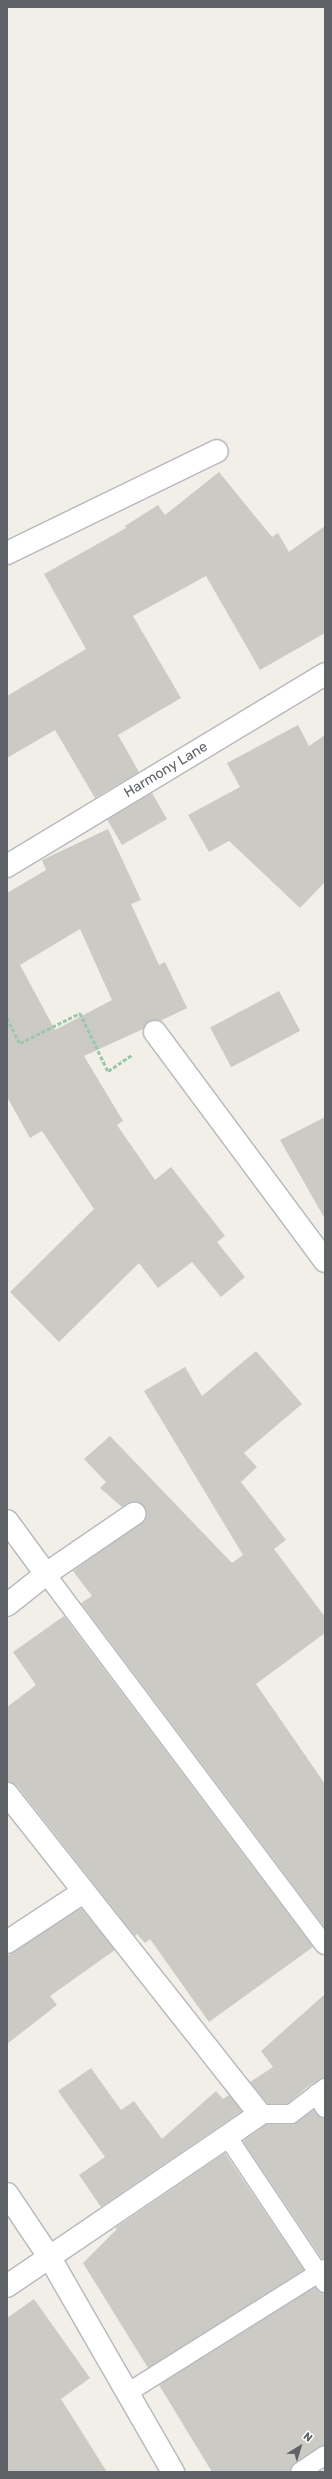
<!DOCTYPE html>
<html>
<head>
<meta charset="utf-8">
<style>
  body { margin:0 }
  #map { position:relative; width:332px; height:2479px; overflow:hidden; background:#f1efe8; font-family:Rubik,sans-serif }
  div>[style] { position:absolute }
  .building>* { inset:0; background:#cccac5; transform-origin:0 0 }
  .path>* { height:2.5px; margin-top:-1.25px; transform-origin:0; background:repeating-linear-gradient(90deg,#9cc7a9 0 4px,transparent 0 6px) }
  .roads { filter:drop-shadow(1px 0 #b5b8bc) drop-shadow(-1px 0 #b5b8bc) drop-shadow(0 1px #b5b8bc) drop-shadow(0 -1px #b5b8bc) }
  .service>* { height:18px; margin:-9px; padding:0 9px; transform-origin:9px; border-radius:9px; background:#fff }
  .minor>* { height:22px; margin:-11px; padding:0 11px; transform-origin:11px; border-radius:11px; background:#fff }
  span { translate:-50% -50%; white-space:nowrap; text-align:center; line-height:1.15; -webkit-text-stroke:4px #fff; paint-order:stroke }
  .street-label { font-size:14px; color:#5f6368 }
  .frame { position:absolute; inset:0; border:8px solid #5f6368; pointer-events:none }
  .north { position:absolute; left:280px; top:2427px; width:40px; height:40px; -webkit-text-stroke:3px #fff; paint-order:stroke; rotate:38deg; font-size:11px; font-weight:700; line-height:16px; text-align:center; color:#5f6368 }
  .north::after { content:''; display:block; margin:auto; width:14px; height:18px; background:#5f6368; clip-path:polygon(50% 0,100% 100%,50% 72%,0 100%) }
</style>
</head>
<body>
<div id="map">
  <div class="building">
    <i style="clip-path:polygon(219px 472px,272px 537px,278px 533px,289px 552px,325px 526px,325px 633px,260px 670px,206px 576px,133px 616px,181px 698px,118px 735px,139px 772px,95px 798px,55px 730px,7px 758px,7px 696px,86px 649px,44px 574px,126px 528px,125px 526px,158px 505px,165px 515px)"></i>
    <i style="clip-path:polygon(298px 725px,309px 746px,325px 735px,325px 882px,300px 908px,229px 841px,209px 852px,188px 815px,240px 787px,227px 763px)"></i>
    <i style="left:152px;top:793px;width:30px;height:52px;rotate:60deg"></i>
    <i style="clip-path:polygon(evenodd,108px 829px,141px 900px,131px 904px,159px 965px,165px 962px,187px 1008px,160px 1021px,148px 1022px,143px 1029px,84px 1056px,123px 1121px,117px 1125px,155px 1180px,171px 1167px,225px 1236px,217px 1242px,245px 1277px,221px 1297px,192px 1262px,158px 1288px,139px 1263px,59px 1342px,10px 1292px,94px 1209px,42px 1131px,30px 1138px,7px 1097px,7px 893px,46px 870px,42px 860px,108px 829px,80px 929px,112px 1000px,55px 1030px,20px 965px,80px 929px)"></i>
    <i style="left:279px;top:991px;width:45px;height:78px;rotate:62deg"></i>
    <i style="clip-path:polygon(325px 1117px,325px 1219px,280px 1140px)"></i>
    <i style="clip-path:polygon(256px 1351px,302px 1404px,244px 1453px,257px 1467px,241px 1482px,286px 1540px,274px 1549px,325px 1617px,325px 1633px,256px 1684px,325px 1784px,325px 1928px,81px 1603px,92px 1596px,73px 1571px,145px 1519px,146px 1513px,140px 1503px,133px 1502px,122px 1507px,100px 1488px,106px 1482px,84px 1459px,110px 1436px,232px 1563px,243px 1555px,144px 1391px,185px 1367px,202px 1396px)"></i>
    <i style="clip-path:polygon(64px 1616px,313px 1947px,209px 2022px,150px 1939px,145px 1943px,137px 1934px,135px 1936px,17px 1786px,7px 1782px,7px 1707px,36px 1685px,13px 1652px)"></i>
    <i style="clip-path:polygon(81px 1908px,115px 1950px,50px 1996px,57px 2005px,7px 2044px,7px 1956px)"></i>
    <i style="clip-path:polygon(325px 1994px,325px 2078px,310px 2085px,287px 2104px,268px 2104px,250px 2082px,273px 2067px,261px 2051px)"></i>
    <i style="clip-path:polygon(91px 2068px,121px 2110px,134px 2101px,162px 2139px,216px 2091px,223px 2099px,229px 2095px,242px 2111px,101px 2207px,79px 2175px,105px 2157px,58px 2091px)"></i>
    <i style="clip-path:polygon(314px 2110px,320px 2117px,325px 2118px,325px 2259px,322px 2259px,243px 2141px,267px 2124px,291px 2124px)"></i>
    <i style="clip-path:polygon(225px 2153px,304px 2270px,148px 2368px,83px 2263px,117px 2229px,115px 2228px)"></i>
    <i style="clip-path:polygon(315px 2287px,325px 2293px,325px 2445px,294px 2463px,290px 2472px,212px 2472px,159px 2385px)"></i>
    <i style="clip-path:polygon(34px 2299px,90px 2378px,61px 2399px,107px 2472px,7px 2472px,7px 2318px)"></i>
  </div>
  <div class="path">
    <i style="left:7px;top:1018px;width:28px;rotate:63deg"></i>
    <i style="left:20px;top:1043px;width:67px;rotate:-26.6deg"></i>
    <i style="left:80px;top:1013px;width:64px;rotate:64.2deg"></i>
    <i style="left:108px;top:1071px;width:29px;rotate:-34deg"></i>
  </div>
  <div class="roads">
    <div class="service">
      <i style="left:46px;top:1574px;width:464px;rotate:53.1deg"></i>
      <i style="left:316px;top:2094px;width:17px;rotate:57deg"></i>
      <i style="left:260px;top:2114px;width:31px"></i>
      <i style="left:291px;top:2114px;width:43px;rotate:-37.4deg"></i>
      <i style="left:227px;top:2136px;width:177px;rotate:56.3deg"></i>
      <i style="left:127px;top:2393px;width:234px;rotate:-32.1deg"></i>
      <i style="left:300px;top:2472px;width:30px;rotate:-34deg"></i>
    </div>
    <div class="minor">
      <i style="left:7px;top:553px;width:233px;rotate:-25.9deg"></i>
      <i style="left:7px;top:866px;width:371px;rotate:-31.1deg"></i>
      <i style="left:155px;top:1032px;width:285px;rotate:53.4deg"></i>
      <i style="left:7px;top:1521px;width:66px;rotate:53.7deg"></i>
      <i style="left:7px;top:1605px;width:50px;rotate:-38.5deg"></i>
      <i style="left:46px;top:1574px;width:107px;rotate:-34.3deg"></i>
      <i style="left:7px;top:1794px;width:408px;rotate:51.7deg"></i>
      <i style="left:260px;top:2114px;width:306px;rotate:145.8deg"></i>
      <i style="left:7px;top:1942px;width:91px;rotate:-33.3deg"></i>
      <i style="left:7px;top:2194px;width:77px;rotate:56.1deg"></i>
      <i style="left:50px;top:2258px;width:247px;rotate:60.1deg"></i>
    </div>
  </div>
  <div class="street-label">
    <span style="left:166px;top:770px;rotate:-31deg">Harmony Lane</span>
  </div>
  <div class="frame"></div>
  <div class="north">N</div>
</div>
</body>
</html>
